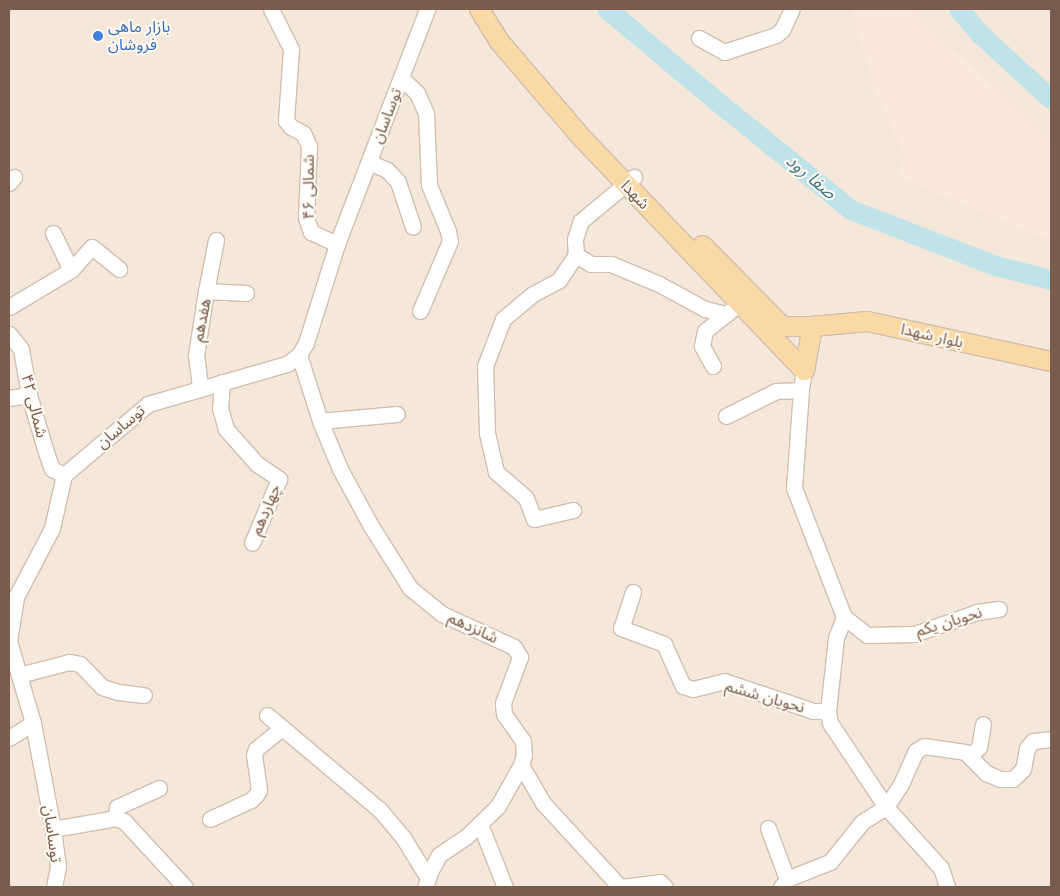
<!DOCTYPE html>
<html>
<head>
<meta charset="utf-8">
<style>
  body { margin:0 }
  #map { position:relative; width:1060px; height:896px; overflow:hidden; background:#fdf6ec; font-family:"Fira Sans","Noto Sans Arabic",sans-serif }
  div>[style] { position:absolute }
  .residential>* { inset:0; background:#f5e8da; transform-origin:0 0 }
  .commercial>* { inset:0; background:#fde8e0 }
  .river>* { height:20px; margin:-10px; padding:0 10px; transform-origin:10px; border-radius:10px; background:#bfe3e8 }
  .roads { filter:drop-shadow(1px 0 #d1beb0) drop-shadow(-1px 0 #d1beb0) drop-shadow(0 1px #d1beb0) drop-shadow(0 -1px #d1beb0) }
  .minor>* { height:15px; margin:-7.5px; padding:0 7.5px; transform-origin:7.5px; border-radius:7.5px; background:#fff }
  .major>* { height:19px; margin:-9.5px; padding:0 9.5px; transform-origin:9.5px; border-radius:9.5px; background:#fbd9a5 }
  .dots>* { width:14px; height:14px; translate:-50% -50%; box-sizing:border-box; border:2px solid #fffaf3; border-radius:50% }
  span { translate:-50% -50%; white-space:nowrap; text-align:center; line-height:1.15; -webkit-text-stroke:4px #fffaf3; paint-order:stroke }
  .shop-label { font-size:16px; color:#366cbe }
  .left { translate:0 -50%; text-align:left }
  .street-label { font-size:16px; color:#7a5c4d }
  .water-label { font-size:18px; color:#437c86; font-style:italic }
  .frame { position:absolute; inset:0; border:10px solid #7a5c4d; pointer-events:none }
</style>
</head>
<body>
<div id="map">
  <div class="residential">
    <i style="left:9px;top:9px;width:1042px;height:878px"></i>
  </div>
  <div class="commercial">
    <i style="clip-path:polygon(852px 9px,908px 9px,1051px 141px,1051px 241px,898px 176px,905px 155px,877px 96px)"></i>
  </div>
  <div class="river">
    <i style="left:607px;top:9px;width:140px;rotate:40.1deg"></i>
    <i style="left:714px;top:99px;width:176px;rotate:39deg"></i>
    <i style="left:851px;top:210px;width:155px;rotate:21.1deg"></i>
    <i style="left:996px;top:266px;width:57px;rotate:14.3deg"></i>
    <i style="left:959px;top:9px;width:33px;rotate:50deg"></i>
    <i style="left:980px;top:34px;width:96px;rotate:42.5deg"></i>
  </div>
  <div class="roads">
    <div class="minor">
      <i style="left:271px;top:9px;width:45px;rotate:63.4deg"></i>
      <i style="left:291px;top:49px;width:72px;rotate:94deg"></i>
      <i style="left:286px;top:121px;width:8px;rotate:50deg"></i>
      <i style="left:291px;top:127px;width:13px;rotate:27deg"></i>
      <i style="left:303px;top:133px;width:14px;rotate:65deg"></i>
      <i style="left:309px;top:146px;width:72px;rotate:92.4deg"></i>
      <i style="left:306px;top:218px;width:15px;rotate:70deg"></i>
      <i style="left:311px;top:232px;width:29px;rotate:25deg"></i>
      <i style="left:699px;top:38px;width:29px;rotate:29deg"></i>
      <i style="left:724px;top:52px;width:55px;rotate:-18.1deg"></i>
      <i style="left:776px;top:35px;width:8px;rotate:-40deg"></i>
      <i style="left:782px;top:30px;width:23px;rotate:-65deg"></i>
      <i style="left:401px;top:78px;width:22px;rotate:43deg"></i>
      <i style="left:417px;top:93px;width:22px;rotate:66deg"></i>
      <i style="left:426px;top:113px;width:72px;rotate:87.6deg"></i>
      <i style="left:429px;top:185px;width:50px;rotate:67.6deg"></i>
      <i style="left:448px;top:231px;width:10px;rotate:79deg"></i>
      <i style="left:450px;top:241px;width:76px;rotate:113.2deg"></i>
      <i style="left:369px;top:162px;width:20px;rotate:24deg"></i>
      <i style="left:387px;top:170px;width:16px;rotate:47deg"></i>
      <i style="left:398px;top:182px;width:47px;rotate:71.6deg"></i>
      <i style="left:9px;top:183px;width:8px;rotate:-50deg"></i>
      <i style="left:53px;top:233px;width:41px;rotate:64.1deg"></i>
      <i style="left:576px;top:255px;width:17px;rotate:31deg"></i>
      <i style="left:591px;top:264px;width:20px"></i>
      <i style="left:611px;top:264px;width:52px;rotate:22.6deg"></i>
      <i style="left:659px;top:284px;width:52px;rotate:28.5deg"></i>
      <i style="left:705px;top:309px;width:22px;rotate:13deg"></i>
      <i style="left:726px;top:314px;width:18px;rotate:-38deg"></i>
      <i style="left:206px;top:291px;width:52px;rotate:-78.9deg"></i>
      <i style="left:9px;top:307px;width:72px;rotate:-30.8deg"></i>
      <i style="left:71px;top:270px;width:31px;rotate:-48deg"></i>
      <i style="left:92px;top:247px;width:35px;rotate:39deg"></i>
      <i style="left:9px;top:334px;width:19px;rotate:51deg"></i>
      <i style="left:21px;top:349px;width:47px;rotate:80.1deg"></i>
      <i style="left:29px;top:395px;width:59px;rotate:73.4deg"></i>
      <i style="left:46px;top:452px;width:18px;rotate:71deg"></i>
      <i style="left:52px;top:469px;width:13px;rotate:27deg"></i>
      <i style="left:299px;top:355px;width:69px;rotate:72.3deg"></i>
      <i style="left:320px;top:421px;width:52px;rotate:67.4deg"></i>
      <i style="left:340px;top:469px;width:65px;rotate:61.5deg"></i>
      <i style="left:371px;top:526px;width:73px;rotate:57.8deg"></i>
      <i style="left:410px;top:588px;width:41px;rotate:39.1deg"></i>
      <i style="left:442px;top:614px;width:79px;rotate:24.6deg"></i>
      <i style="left:514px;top:647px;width:12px;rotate:59deg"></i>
      <i style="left:520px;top:657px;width:49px;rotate:110.3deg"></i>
      <i style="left:503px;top:703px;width:11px;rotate:85deg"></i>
      <i style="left:504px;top:714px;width:33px;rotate:55deg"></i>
      <i style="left:523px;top:741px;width:14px;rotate:86deg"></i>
      <i style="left:524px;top:755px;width:10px;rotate:107deg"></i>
      <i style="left:521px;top:765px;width:47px;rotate:119.3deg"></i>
      <i style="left:498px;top:806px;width:43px;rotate:135.9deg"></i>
      <i style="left:467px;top:836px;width:34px;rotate:146deg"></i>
      <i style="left:439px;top:855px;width:19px;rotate:118deg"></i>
      <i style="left:430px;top:872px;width:16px;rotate:108deg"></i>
      <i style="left:713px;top:366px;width:23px;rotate:-119deg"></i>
      <i style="left:702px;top:346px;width:15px;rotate:-79deg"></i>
      <i style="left:705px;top:331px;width:27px;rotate:-39deg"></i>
      <i style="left:804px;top:370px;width:20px;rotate:99deg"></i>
      <i style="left:801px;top:390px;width:98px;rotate:94.1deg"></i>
      <i style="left:794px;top:488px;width:138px;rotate:68.8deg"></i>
      <i style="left:844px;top:617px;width:22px;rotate:111deg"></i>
      <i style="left:836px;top:638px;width:73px;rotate:96.3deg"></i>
      <i style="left:828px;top:711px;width:12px;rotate:81deg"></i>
      <i style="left:830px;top:723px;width:101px;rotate:56.3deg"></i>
      <i style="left:886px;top:807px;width:82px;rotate:48deg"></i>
      <i style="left:941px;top:868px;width:20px;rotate:72deg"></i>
      <i style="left:222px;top:382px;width:26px;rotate:94deg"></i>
      <i style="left:220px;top:408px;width:22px;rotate:74deg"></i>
      <i style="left:226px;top:429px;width:47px;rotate:48.5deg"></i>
      <i style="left:257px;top:464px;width:27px;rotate:34deg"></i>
      <i style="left:279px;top:479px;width:69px;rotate:112.9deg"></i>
      <i style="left:200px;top:387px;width:32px;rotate:-97deg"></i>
      <i style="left:196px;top:355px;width:65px;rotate:-81.1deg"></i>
      <i style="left:206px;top:291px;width:40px;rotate:2.9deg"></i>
      <i style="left:9px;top:398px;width:20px;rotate:-9deg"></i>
      <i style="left:726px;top:416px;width:56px;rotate:-26.6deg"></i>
      <i style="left:776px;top:391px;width:25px;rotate:-2deg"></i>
      <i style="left:320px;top:421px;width:77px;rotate:-5.2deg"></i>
      <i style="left:573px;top:510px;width:40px;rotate:167deg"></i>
      <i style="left:534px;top:519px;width:22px;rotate:-111deg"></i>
      <i style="left:526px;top:498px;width:40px;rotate:-139deg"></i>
      <i style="left:496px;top:472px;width:40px;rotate:-103deg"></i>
      <i style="left:487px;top:433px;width:67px;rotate:-91.7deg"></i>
      <i style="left:485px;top:366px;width:50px;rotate:-69deg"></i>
      <i style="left:503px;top:319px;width:39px;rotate:-40deg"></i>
      <i style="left:533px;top:294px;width:30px;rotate:-28deg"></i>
      <i style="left:559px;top:280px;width:30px;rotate:-56deg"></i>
      <i style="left:576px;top:255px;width:16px;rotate:-94deg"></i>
      <i style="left:575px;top:239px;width:19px;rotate:-72deg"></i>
      <i style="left:581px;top:221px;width:69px;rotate:-39.7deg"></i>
      <i style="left:633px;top:592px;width:38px;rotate:108deg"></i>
      <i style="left:621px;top:628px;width:46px;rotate:20.4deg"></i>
      <i style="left:664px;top:644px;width:46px;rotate:65.7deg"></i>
      <i style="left:683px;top:686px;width:10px;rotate:17deg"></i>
      <i style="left:693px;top:689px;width:32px;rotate:-14deg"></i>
      <i style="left:724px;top:681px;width:94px;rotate:18.6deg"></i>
      <i style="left:813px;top:711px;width:15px"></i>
      <i style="left:844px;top:617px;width:29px;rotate:38deg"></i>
      <i style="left:867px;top:635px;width:47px;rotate:-1.2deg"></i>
      <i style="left:914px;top:634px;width:67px;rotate:-19.2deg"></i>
      <i style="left:977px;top:612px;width:22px;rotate:-8deg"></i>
      <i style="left:19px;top:675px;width:52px;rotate:-14.6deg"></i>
      <i style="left:69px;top:662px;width:11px;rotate:10deg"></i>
      <i style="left:80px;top:664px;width:32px;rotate:46deg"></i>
      <i style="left:102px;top:687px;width:17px;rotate:17deg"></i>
      <i style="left:118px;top:692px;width:26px;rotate:7deg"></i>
      <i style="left:267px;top:715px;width:148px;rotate:40.1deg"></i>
      <i style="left:380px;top:810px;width:38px;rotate:50deg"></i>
      <i style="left:404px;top:839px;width:46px;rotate:58.4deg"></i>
      <i style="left:9px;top:738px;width:28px;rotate:-32deg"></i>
      <i style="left:970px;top:756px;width:13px;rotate:-45deg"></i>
      <i style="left:979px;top:747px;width:23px;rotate:-80deg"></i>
      <i style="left:521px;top:765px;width:44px;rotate:59.9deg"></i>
      <i style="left:543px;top:803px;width:114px;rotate:47.5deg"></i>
      <i style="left:116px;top:818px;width:11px;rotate:-85deg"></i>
      <i style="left:117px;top:807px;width:46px;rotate:-24.3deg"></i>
      <i style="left:210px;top:819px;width:45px;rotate:-24.9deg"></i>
      <i style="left:251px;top:800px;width:7px;rotate:-45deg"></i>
      <i style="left:256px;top:795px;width:6px;rotate:-59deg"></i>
      <i style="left:259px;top:790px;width:35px;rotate:-98deg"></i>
      <i style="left:254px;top:755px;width:6px;rotate:-72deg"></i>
      <i style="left:256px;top:749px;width:32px;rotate:-39deg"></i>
      <i style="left:480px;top:824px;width:68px;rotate:68.4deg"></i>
      <i style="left:768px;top:828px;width:54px;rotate:69.6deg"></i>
      <i style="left:53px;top:829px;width:64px;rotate:-9.9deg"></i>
      <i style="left:116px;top:818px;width:9px;rotate:21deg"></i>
      <i style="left:124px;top:821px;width:90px;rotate:47.3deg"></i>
      <i style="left:54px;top:887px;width:21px;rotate:-79deg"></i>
      <i style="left:58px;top:866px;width:37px;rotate:-98deg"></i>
      <i style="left:53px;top:829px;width:108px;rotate:-100.7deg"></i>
      <i style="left:33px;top:723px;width:85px;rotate:-106.3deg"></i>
      <i style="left:9px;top:641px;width:45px;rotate:-81deg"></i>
      <i style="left:16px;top:597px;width:78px;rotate:-62.4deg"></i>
      <i style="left:52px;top:528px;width:54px;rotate:-77.2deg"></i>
      <i style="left:64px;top:475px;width:110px;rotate:-40.2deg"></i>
      <i style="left:148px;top:404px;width:145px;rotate:-16.1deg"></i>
      <i style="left:287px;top:364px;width:15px;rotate:-37deg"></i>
      <i style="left:299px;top:355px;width:14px;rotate:-60deg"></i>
      <i style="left:306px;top:343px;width:104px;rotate:-72.6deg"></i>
      <i style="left:337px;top:244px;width:252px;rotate:-69deg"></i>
      <i style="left:621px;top:887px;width:39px;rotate:-7deg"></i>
      <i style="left:660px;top:882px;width:7px;rotate:45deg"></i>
      <i style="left:781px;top:887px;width:10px;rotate:-53deg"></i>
      <i style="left:787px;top:879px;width:46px;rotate:-21.6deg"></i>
      <i style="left:830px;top:862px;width:51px;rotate:-51.3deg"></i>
      <i style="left:862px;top:822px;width:28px;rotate:-32deg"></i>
      <i style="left:886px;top:807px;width:27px;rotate:-57deg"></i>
      <i style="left:901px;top:784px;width:36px;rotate:-66deg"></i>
      <i style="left:916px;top:751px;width:9px;rotate:-32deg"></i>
      <i style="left:924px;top:746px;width:41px;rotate:8.3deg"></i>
      <i style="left:965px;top:752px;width:30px;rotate:45deg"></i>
      <i style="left:986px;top:773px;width:15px;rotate:23deg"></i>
      <i style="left:1000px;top:779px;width:13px"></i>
      <i style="left:1013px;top:779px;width:14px;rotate:-45deg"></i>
      <i style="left:1023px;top:769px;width:21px;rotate:-79deg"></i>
      <i style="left:1027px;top:748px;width:9px;rotate:-49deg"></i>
      <i style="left:1033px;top:741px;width:18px;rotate:-6deg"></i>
    </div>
    <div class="major">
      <i style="left:479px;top:9px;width:36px;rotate:58deg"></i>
      <i style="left:498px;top:40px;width:129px;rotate:49.4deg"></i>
      <i style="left:582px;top:138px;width:321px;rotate:46.3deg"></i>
      <i style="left:702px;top:245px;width:114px;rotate:45.4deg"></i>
      <i style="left:769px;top:326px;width:43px"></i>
      <i style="left:812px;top:326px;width:55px;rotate:-5.2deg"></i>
      <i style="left:867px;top:321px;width:188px;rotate:12.3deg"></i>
      <i style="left:804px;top:370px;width:45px;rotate:-79.7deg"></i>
    </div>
  </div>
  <div class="dots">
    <i style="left:98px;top:36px;background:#3f7fe0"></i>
  </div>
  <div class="shop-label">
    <span class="left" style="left:108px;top:36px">بازار ماهی<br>فروشان</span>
  </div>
  <div class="street-label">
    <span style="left:387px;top:116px;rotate:-69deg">توساسان</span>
    <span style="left:309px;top:187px;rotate:-90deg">شمالی ۴۶</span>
    <span style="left:635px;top:195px;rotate:46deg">شهدا</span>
    <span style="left:202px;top:320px;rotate:-79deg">هفدهم</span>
    <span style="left:932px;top:336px;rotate:13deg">بلوار شهدا</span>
    <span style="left:34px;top:406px;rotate:76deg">شمالی ۴۲</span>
    <span style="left:121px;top:427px;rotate:-40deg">توساسان</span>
    <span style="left:266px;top:510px;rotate:-67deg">چهاردهم</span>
    <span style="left:949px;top:622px;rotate:-17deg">نحویان یکم</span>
    <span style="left:473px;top:628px;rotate:25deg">شانزدهم</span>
    <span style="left:765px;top:697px;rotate:16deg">نحویان ششم</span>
    <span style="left:52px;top:834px;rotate:82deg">توساسان</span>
  </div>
  <div class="water-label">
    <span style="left:811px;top:177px;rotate:40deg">صفا رود</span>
  </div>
  <div class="frame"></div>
</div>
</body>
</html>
